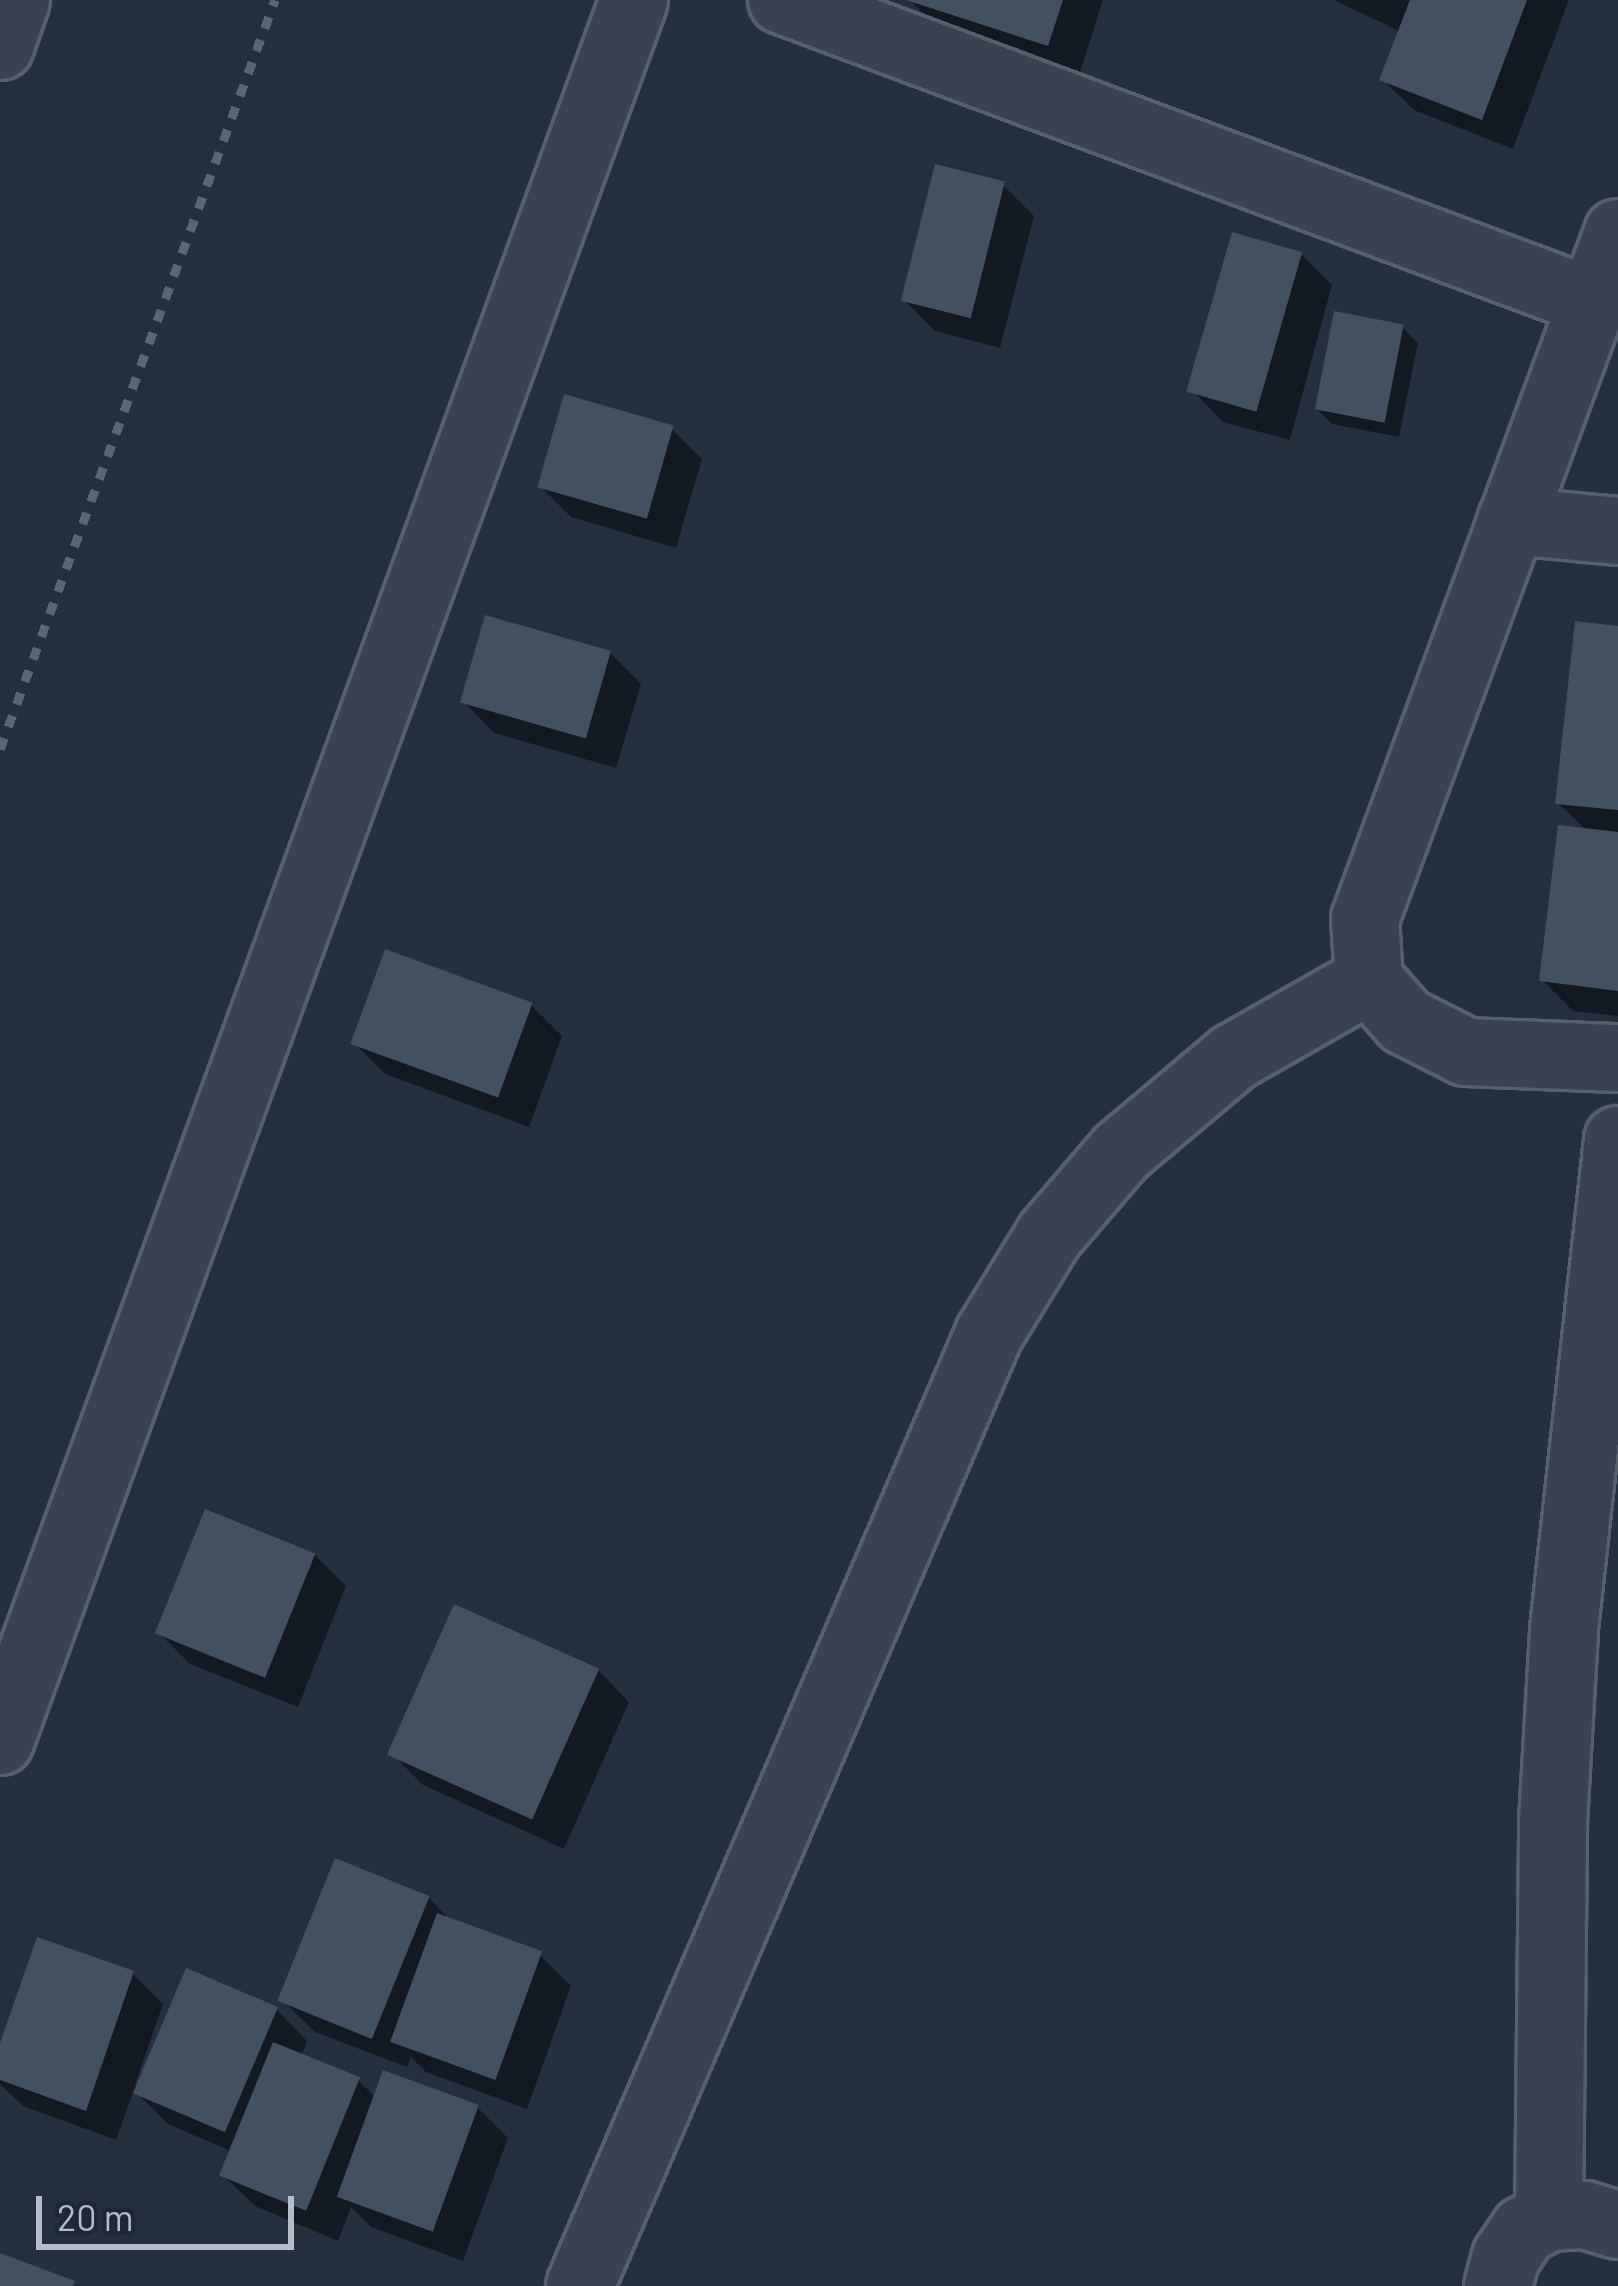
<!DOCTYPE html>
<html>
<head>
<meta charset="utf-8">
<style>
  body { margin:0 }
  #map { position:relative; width:1618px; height:2286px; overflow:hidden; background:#243040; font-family:Barlow,sans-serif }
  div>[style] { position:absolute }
  .shadow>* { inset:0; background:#0007 }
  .building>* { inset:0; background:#435062; transform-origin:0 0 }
  .roads { filter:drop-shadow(3px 0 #56606d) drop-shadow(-3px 0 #56606d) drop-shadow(0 3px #56606d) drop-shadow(0 -3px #56606d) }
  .street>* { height:66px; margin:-33px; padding:0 33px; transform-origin:33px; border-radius:33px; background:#384250 }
  .rail>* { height:9px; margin-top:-4.5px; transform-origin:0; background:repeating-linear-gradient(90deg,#5a6677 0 12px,transparent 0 24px) }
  span { translate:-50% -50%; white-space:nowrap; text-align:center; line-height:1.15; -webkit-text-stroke:12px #1d2735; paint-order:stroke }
  .scale { position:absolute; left:36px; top:2196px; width:258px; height:54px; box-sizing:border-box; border:6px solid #b5bdca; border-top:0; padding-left:15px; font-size:36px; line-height:42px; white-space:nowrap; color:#b5bdca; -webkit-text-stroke:9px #1d2735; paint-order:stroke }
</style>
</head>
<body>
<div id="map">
  <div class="shadow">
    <i style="clip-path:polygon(910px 0,1103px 0,1079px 75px,941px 31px)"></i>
    <i style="clip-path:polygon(1334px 0,1569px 0,1513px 149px,1414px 110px,1383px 80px,1401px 32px)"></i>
    <i style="clip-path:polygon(1003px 185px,1034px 216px,1000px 348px,935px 331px,904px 300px)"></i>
    <i style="clip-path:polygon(1301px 254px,1332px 285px,1290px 440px,1223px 422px,1193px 391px)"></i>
    <i style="clip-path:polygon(1403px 328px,1418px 343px,1399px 437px,1332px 424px,1316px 408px)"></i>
    <i style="clip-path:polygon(671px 428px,702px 459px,676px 548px,571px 517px,540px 486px)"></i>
    <i style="clip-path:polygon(1618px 629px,1618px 1016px,1573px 1011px,1542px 980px,1587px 831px,1558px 803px)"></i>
    <i style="clip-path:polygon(610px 653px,641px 684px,616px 768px,494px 733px,464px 702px)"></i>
    <i style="clip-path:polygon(531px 1005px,562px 1036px,529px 1127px,385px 1074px,354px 1043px)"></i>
    <i style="clip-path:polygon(315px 1555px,346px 1586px,298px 1707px,190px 1664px,159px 1633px)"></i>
    <i style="clip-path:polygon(599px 1671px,629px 1702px,564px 1849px,423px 1785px,392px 1754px)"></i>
    <i style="clip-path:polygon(429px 1898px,453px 1923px,540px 1955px,571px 1986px,527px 2109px,426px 2072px,411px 2057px,407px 2067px,315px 2032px,284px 2002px)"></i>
    <i style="clip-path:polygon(132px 1973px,163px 2004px,135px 2085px,277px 2010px,307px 2041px,301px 2057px,359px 2081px,376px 2098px,477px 2107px,508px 2138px,463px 2261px,371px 2227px,351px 2207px,338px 2241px,255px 2206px,224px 2176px,233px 2152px,168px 2124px,134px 2090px,116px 2140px,23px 2106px,0 2084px,0 2052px)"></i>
  </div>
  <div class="building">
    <i style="clip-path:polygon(906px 0,1063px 0,1048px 46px)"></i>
    <i style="clip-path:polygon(1410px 0,1527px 0,1482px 120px,1379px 80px)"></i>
    <i style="left:935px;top:164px;width:72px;height:141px;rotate:14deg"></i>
    <i style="left:1232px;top:232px;width:73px;height:166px;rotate:16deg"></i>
    <i style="left:1334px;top:311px;width:71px;height:100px;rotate:11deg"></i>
    <i style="left:564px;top:394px;width:114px;height:97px;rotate:16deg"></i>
    <i style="left:485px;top:615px;width:131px;height:91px;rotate:16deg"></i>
    <i style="clip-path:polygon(1575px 621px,1618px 626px,1618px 810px,1555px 804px)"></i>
    <i style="clip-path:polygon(1558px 825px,1618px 832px,1618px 991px,1539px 981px)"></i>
    <i style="left:385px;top:949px;width:157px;height:101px;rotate:20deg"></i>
    <i style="left:205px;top:1509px;width:119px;height:134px;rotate:22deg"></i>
    <i style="left:454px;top:1604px;width:159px;height:165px;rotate:24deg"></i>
    <i style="left:335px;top:1858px;width:102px;height:154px;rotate:22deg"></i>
    <i style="left:437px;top:1913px;width:112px;height:137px;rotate:20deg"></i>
    <i style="clip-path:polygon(37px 1937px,134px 1971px,86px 2111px,0 2080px,0 2043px)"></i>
    <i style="left:186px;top:1968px;width:100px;height:136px;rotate:23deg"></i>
    <i style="left:273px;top:2042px;width:94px;height:144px;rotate:22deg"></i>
    <i style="left:383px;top:2070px;width:102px;height:135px;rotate:20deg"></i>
    <i style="clip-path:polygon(0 2253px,75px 2281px,73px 2286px,0 2286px)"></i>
  </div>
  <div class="roads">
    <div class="street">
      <i style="left:782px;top:0;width:864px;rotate:20.45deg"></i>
      <i style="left:0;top:46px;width:49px;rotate:-70.8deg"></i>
      <i style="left:1618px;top:233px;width:731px;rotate:110.24deg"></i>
      <i style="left:1365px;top:919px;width:61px;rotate:86.2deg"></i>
      <i style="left:1369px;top:980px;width:55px;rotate:48.7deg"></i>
      <i style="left:1405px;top:1021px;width:68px;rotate:26.9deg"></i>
      <i style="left:1466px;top:1052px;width:152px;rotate:2.3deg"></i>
      <i style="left:1511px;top:521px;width:107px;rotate:5.3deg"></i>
      <i style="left:0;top:1741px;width:1853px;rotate:-69.99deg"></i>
      <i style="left:1549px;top:2217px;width:395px;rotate:-89.4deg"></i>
      <i style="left:1553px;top:1822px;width:193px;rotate:-86.7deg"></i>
      <i style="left:1564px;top:1629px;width:492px;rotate:-83.7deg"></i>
      <i style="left:580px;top:2286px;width:1036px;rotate:-66.75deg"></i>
      <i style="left:989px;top:1334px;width:115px;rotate:-58.5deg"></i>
      <i style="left:1049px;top:1236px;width:111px;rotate:-49.4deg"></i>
      <i style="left:1121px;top:1152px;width:148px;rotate:-40.1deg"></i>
      <i style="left:1234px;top:1057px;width:155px;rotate:-29.7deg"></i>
      <i style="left:1498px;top:2286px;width:30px;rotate:-75deg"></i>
      <i style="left:1506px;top:2257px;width:32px;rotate:-56deg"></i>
      <i style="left:1524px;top:2230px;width:28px;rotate:-27deg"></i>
      <i style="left:1549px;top:2217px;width:36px;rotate:-3deg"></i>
      <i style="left:1585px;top:2215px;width:34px;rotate:17deg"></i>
    </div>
  </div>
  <div class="rail">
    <i style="left:0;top:749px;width:798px;rotate:-69.84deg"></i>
  </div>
  <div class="scale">20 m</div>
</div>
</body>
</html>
